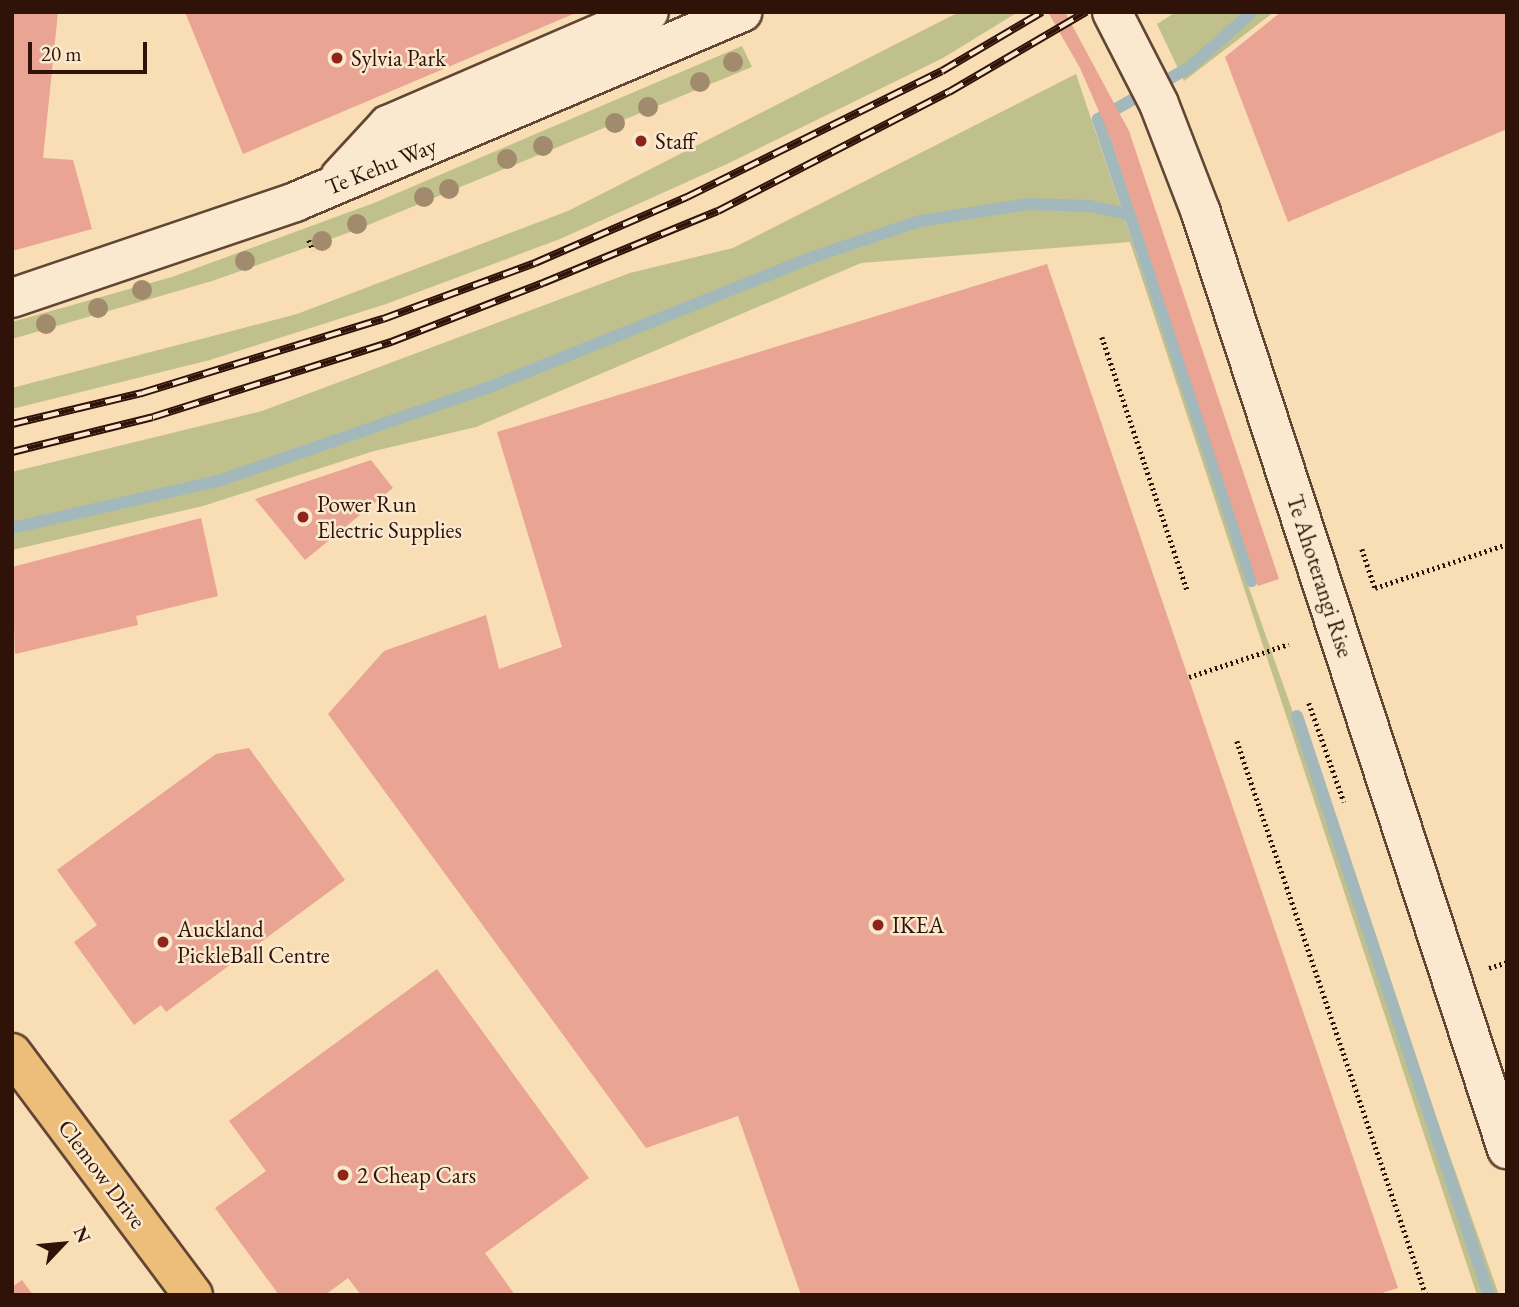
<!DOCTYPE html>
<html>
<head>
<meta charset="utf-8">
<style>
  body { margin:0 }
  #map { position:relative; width:1519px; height:1307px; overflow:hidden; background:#f8ddb5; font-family:"EB Garamond",serif }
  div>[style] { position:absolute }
  .green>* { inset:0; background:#bfc08c }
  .stream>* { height:12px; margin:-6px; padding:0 6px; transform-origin:6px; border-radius:6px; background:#a3b8ba }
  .building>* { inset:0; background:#e9a493 }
  .path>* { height:4.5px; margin-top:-2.25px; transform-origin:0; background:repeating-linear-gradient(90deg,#301308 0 2px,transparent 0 5.5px) }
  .roads { filter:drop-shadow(2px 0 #624633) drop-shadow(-2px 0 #624633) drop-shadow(0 2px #624633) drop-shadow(0 -2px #624633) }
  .minor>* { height:38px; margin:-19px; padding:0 19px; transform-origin:19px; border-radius:19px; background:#fae9cf }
  .major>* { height:38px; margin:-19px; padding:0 19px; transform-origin:19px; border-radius:19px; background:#ecbe7a }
  .rail>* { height:8px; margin-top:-4px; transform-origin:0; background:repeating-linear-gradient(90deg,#fae9cf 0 16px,#301308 0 32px); box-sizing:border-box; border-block:2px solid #301308 }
  .trees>* { width:20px; height:20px; margin:-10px; border-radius:50%; background:#a28a6c }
  .dots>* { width:19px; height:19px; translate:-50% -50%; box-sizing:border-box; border:4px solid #fae9cf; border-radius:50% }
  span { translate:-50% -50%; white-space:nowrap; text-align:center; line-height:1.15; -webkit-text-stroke:5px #fae9cf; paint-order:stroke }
  .poi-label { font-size:23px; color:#301308 }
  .left { translate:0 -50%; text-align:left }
  .street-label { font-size:23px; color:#301308 }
  .frame { position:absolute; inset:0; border:14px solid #301308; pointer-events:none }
  .north { position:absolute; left:28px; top:1209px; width:70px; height:70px; -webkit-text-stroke:5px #fae9cf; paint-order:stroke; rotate:64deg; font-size:19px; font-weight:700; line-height:28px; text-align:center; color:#301308 }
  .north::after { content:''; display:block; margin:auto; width:24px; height:32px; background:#301308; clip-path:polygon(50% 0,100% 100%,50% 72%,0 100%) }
  .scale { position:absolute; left:28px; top:42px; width:119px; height:32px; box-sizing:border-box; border:4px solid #301308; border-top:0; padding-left:9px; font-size:21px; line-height:24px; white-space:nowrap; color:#301308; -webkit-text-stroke:5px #fae9cf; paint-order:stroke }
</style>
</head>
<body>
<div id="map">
  <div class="green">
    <i style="clip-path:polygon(959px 12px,1018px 12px,943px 58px,727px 164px,560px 239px,386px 304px,210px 360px,12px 409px,12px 388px,297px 314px,568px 211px)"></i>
    <i style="clip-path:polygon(1176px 12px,1274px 12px,1184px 81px,1157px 24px)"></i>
    <i style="clip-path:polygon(742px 46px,752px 67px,356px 230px,212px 281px,12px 339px,12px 322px,172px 277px,374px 203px)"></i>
    <i style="clip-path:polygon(1076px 74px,1249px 588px,1499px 1295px,1477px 1295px,1130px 242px,861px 263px,476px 427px,374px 451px,203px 506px,12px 550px,12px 472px,262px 411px,630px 273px,733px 248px)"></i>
  </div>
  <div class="stream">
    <i style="left:1252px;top:12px;width:83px;rotate:138.4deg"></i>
    <i style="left:1190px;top:67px;width:106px;rotate:150.5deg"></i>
    <i style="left:1098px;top:119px;width:487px;rotate:71.6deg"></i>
    <i style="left:12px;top:528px;width:214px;rotate:-12.9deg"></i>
    <i style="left:221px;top:480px;width:281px;rotate:-19.1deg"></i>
    <i style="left:487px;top:388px;width:351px;rotate:-21.9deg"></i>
    <i style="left:813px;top:257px;width:113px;rotate:-18.6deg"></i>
    <i style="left:920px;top:221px;width:109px;rotate:-8.9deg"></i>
    <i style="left:1028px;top:204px;width:62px;rotate:1.8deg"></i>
    <i style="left:1090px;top:206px;width:42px;rotate:12.4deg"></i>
    <i style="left:1297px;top:716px;width:610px;rotate:71.65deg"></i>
  </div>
  <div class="building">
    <i style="clip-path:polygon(12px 12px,58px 12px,43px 158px,73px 160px,92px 229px,12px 251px)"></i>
    <i style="clip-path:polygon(185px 12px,578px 12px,243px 154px)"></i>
    <i style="clip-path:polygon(1048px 12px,1065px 12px,1129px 131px,1279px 579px,1258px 586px,1111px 139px,1080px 68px)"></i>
    <i style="clip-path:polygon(1281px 12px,1507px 12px,1507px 129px,1288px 222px,1225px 57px)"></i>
    <i style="clip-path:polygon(1047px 264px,1208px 735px,1398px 1288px,1376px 1295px,801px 1295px,738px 1116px,646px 1148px,328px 714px,384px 651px,486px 615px,499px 669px,562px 647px,497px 432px)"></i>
    <i style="clip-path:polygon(371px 460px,393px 488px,305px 560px,255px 499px)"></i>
    <i style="clip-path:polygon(201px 518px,218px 596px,136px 616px,138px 625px,15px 654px,12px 567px)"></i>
    <i style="clip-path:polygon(249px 748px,345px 880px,166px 1012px,161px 1005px,134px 1025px,74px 942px,97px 925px,57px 870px,216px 754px)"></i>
    <i style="clip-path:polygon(437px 969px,589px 1178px,485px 1253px,515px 1295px,361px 1295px,348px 1278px,325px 1295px,279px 1295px,215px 1208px,266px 1171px,229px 1121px)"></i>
    <i style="clip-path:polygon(22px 1280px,33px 1295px,12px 1295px,12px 1287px)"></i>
  </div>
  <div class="path">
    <i style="left:309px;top:240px;width:11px;rotate:68deg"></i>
    <i style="left:1102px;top:337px;width:267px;rotate:71.4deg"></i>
    <i style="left:1362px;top:549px;width:41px;rotate:71.6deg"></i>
    <i style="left:1375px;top:588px;width:139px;rotate:-18.4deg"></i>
    <i style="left:1189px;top:677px;width:105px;rotate:-18.3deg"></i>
    <i style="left:1309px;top:703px;width:105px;rotate:70.5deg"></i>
    <i style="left:1237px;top:741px;width:585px;rotate:71.16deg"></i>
    <i style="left:1489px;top:968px;width:19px;rotate:-18deg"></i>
  </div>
  <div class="roads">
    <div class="minor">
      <i style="left:1112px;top:12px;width:103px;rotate:62.9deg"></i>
      <i style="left:1159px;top:104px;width:117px;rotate:68.9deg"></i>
      <i style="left:1201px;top:213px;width:985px;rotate:71.9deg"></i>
      <i style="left:340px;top:177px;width:71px;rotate:-47.3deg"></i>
      <i style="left:388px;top:125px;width:284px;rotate:-23.4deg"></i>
      <i style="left:12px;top:298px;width:299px;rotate:-18.7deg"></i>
      <i style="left:295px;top:202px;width:486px;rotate:-23deg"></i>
    </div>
    <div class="major">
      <i style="left:12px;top:1053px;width:302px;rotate:53.2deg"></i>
    </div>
  </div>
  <div class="rail">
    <i style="left:12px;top:424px;width:134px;rotate:-13.4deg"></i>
    <i style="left:142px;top:393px;width:252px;rotate:-17.1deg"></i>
    <i style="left:383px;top:319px;width:162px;rotate:-20.2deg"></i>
    <i style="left:535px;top:263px;width:166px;rotate:-23.5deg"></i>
    <i style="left:687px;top:197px;width:284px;rotate:-26.3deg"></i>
    <i style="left:942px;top:71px;width:116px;rotate:-30.5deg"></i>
    <i style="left:12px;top:452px;width:145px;rotate:-13.9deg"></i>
    <i style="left:153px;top:417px;width:250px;rotate:-17.5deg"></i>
    <i style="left:391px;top:342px;width:163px;rotate:-21.2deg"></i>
    <i style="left:543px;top:283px;width:189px;rotate:-22.4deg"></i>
    <i style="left:718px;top:211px;width:260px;rotate:-27.3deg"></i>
    <i style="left:949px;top:92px;width:159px;rotate:-30.3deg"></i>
  </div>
  <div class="trees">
    <i style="left:733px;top:62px"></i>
    <i style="left:700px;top:82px"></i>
    <i style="left:648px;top:107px"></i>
    <i style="left:615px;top:123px"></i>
    <i style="left:543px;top:146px"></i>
    <i style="left:507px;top:159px"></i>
    <i style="left:449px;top:189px"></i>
    <i style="left:424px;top:197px"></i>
    <i style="left:357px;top:224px"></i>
    <i style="left:322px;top:241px"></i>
    <i style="left:245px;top:261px"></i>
    <i style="left:142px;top:290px"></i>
    <i style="left:98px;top:308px"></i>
    <i style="left:46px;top:324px"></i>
  </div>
  <div class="dots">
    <i style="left:337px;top:58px;background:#8f2418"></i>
    <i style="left:641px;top:141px;background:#8f2418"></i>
    <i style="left:303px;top:517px;background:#8f2418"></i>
    <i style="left:878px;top:925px;background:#8f2418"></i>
    <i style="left:163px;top:942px;background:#8f2418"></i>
    <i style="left:343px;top:1175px;background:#8f2418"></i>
  </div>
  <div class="poi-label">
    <span class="left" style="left:351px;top:58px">Sylvia Park</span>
    <span class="left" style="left:655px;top:141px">Staff</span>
    <span class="left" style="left:317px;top:517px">Power Run<br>Electric Supplies</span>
    <span class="left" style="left:892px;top:925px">IKEA</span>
    <span class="left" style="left:177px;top:942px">Auckland<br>PickleBall Centre</span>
    <span class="left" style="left:357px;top:1175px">2 Cheap Cars</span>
  </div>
  <div class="street-label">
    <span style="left:381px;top:166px;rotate:-22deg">Te Kehu Way</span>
    <span style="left:1320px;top:576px;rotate:72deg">Te Ahoterangi Rise</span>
    <span style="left:102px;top:1174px;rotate:53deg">Clemow Drive</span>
  </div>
  <div class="frame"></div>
  <div class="north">N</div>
  <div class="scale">20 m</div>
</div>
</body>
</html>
